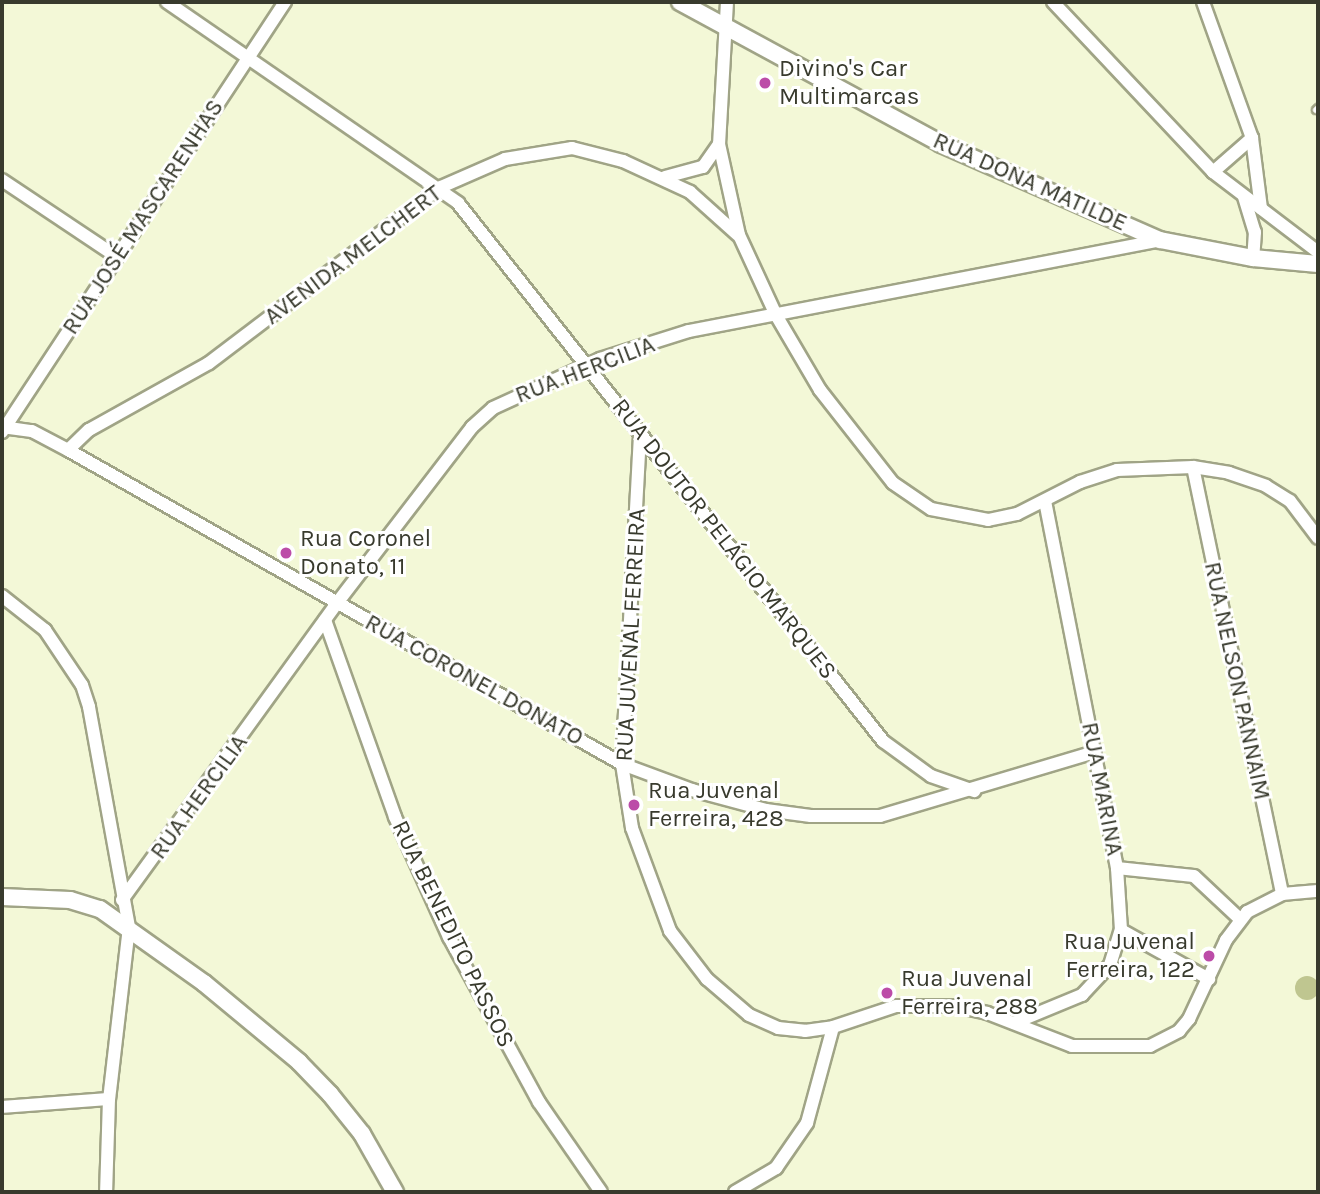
<!DOCTYPE html>
<html>
<head>
<meta charset="utf-8">
<style>
  body { margin:0 }
  #map { position:relative; width:1320px; height:1194px; overflow:hidden; background:#f3f8d7; font-family:Karla,sans-serif }
  div>[style] { position:absolute }
  .water>* { inset:0; background:#bfc690 }
  .round { border-radius:50% }
  .roads { filter:drop-shadow(2px 0 #a0a486) drop-shadow(-2px 0 #a0a486) drop-shadow(0 2px #a0a486) drop-shadow(0 -2px #a0a486) }
  .service>* { height:6px; margin:-3px; padding:0 3px; transform-origin:3px; border-radius:3px; background:#fff }
  .minor>* { height:12px; margin:-6px; padding:0 6px; transform-origin:6px; border-radius:6px; background:#fff }
  .tertiary>* { height:16px; margin:-8px; padding:0 8px; transform-origin:8px; border-radius:8px; background:#fff }
  .dots>* { width:19px; height:19px; translate:-50% -50%; box-sizing:border-box; border:4px solid #fff; border-radius:50% }
  span { translate:-50% -50%; white-space:nowrap; text-align:center; line-height:1.15; -webkit-text-stroke:6px #fff; paint-order:stroke }
  .poi-label { font-size:24px; color:#383a2d }
  .left { translate:0 -50%; text-align:left }
  .right { translate:-100% -50%; text-align:right }
  .street-label { font-size:24px; color:#383a2d }
  .frame { position:absolute; inset:0; border:4px solid #383a2d; pointer-events:none }
</style>
</head>
<body>
<div id="map">
  <div class="water">
    <i class="round" style="left:1295px;top:976px;width:24px;height:24px"></i>
  </div>
  <div class="roads">
    <div class="service">
      <i style="left:1316px;top:110px;width:3px;rotate:-45deg"></i>
    </div>
    <div class="minor">
      <i style="left:167px;top:2px;width:354px;rotate:34.6deg"></i>
      <i style="left:458px;top:203px;width:686px;rotate:51.69deg"></i>
      <i style="left:883px;top:741px;width:59px;rotate:36.1deg"></i>
      <i style="left:931px;top:776px;width:46px;rotate:19.2deg"></i>
      <i style="left:727px;top:2px;width:142px;rotate:93.2deg"></i>
      <i style="left:719px;top:144px;width:93px;rotate:77.6deg"></i>
      <i style="left:739px;top:235px;width:88px;rotate:65.2deg"></i>
      <i style="left:776px;top:315px;width:87px;rotate:59.6deg"></i>
      <i style="left:820px;top:390px;width:118px;rotate:51.9deg"></i>
      <i style="left:893px;top:483px;width:46px;rotate:34.4deg"></i>
      <i style="left:931px;top:509px;width:58px;rotate:10.9deg"></i>
      <i style="left:988px;top:520px;width:30px;rotate:-12deg"></i>
      <i style="left:1017px;top:514px;width:71px;rotate:-26.9deg"></i>
      <i style="left:1080px;top:482px;width:39px;rotate:-18deg"></i>
      <i style="left:1117px;top:470px;width:76px;rotate:-2.3deg"></i>
      <i style="left:1193px;top:467px;width:36px;rotate:9deg"></i>
      <i style="left:1229px;top:473px;width:39px;rotate:19deg"></i>
      <i style="left:1266px;top:486px;width:28px;rotate:32deg"></i>
      <i style="left:1290px;top:501px;width:46px;rotate:52.9deg"></i>
      <i style="left:1053px;top:2px;width:233px;rotate:46.7deg"></i>
      <i style="left:1213px;top:172px;width:132px;rotate:37.3deg"></i>
      <i style="left:1203px;top:2px;width:145px;rotate:70.2deg"></i>
      <i style="left:1252px;top:138px;width:71px;rotate:82.7deg"></i>
      <i style="left:1213px;top:172px;width:52px;rotate:-41.1deg"></i>
      <i style="left:665px;top:177px;width:39px;rotate:-15deg"></i>
      <i style="left:703px;top:167px;width:28px;rotate:-55deg"></i>
      <i style="left:2px;top:180px;width:138px;rotate:33.8deg"></i>
      <i style="left:1244px;top:197px;width:37px;rotate:73deg"></i>
      <i style="left:1255px;top:232px;width:26px;rotate:94deg"></i>
      <i style="left:2px;top:427px;width:30px;rotate:8deg"></i>
      <i style="left:32px;top:431px;width:41px;rotate:27.8deg"></i>
      <i style="left:68px;top:450px;width:637px;rotate:29.54deg"></i>
      <i style="left:622px;top:764px;width:75px;rotate:20.4deg"></i>
      <i style="left:692px;top:790px;width:77px;rotate:15.1deg"></i>
      <i style="left:766px;top:810px;width:45px;rotate:7.6deg"></i>
      <i style="left:811px;top:816px;width:69px"></i>
      <i style="left:880px;top:816px;width:224px;rotate:-16.6deg"></i>
      <i style="left:2px;top:432px;width:515px;rotate:-56.65deg"></i>
      <i style="left:640px;top:435px;width:329px;rotate:93.1deg"></i>
      <i style="left:622px;top:764px;width:65px;rotate:81.1deg"></i>
      <i style="left:632px;top:828px;width:110px;rotate:69.7deg"></i>
      <i style="left:670px;top:931px;width:61px;rotate:52.4deg"></i>
      <i style="left:707px;top:979px;width:55px;rotate:40.6deg"></i>
      <i style="left:749px;top:1015px;width:32px;rotate:24deg"></i>
      <i style="left:778px;top:1028px;width:27px;rotate:6deg"></i>
      <i style="left:805px;top:1031px;width:28px;rotate:-8deg"></i>
      <i style="left:833px;top:1027px;width:66px;rotate:-18.4deg"></i>
      <i style="left:896px;top:1006px;width:59px"></i>
      <i style="left:955px;top:1006px;width:33px;rotate:12deg"></i>
      <i style="left:987px;top:1013px;width:91px;rotate:21.2deg"></i>
      <i style="left:1072px;top:1046px;width:78px"></i>
      <i style="left:1150px;top:1046px;width:33px;rotate:-27deg"></i>
      <i style="left:1179px;top:1031px;width:16px;rotate:-50deg"></i>
      <i style="left:1189px;top:1019px;width:87px;rotate:-64.9deg"></i>
      <i style="left:1226px;top:940px;width:35px;rotate:-53deg"></i>
      <i style="left:1247px;top:912px;width:39px;rotate:-27deg"></i>
      <i style="left:1282px;top:894px;width:36px;rotate:-5deg"></i>
      <i style="left:68px;top:450px;width:29px;rotate:-44deg"></i>
      <i style="left:89px;top:430px;width:137px;rotate:-29.2deg"></i>
      <i style="left:209px;top:363px;width:291px;rotate:-37.2deg"></i>
      <i style="left:441px;top:187px;width:70px;rotate:-23.6deg"></i>
      <i style="left:505px;top:159px;width:68px;rotate:-9.3deg"></i>
      <i style="left:572px;top:148px;width:53px;rotate:14.3deg"></i>
      <i style="left:623px;top:161px;width:74px;rotate:24.8deg"></i>
      <i style="left:690px;top:192px;width:64px;rotate:41.9deg"></i>
      <i style="left:1193px;top:467px;width:436px;rotate:78.2deg"></i>
      <i style="left:2px;top:596px;width:55px;rotate:38.3deg"></i>
      <i style="left:45px;top:630px;width:66px;rotate:56.1deg"></i>
      <i style="left:82px;top:685px;width:23px;rotate:72deg"></i>
      <i style="left:89px;top:707px;width:224px;rotate:79.7deg"></i>
      <i style="left:129px;top:927px;width:173px;rotate:96.6deg"></i>
      <i style="left:109px;top:1099px;width:93px;rotate:91.8deg"></i>
      <i style="left:325px;top:620px;width:209px;rotate:70.4deg"></i>
      <i style="left:395px;top:817px;width:132px;rotate:65.8deg"></i>
      <i style="left:449px;top:937px;width:188px;rotate:61.4deg"></i>
      <i style="left:539px;top:1102px;width:109px;rotate:55.4deg"></i>
      <i style="left:1117px;top:868px;width:77px;rotate:5.9deg"></i>
      <i style="left:1194px;top:876px;width:63px;rotate:43.1deg"></i>
      <i style="left:122px;top:900px;width:367px;rotate:-54.1deg"></i>
      <i style="left:337px;top:603px;width:222px;rotate:-52.5deg"></i>
      <i style="left:472px;top:427px;width:28px;rotate:-42deg"></i>
      <i style="left:493px;top:408px;width:118px;rotate:-24.6deg"></i>
      <i style="left:600px;top:359px;width:93px;rotate:-17.5deg"></i>
      <i style="left:689px;top:331px;width:480px;rotate:-10.9deg"></i>
      <i style="left:1121px;top:930px;width:101px;rotate:29.1deg"></i>
      <i style="left:1014px;top:1023px;width:74px;rotate:-22.4deg"></i>
      <i style="left:1082px;top:995px;width:41px;rotate:-47deg"></i>
      <i style="left:1110px;top:965px;width:37px;rotate:-73deg"></i>
      <i style="left:1121px;top:930px;width:62px;rotate:-93.7deg"></i>
      <i style="left:1117px;top:868px;width:374px;rotate:-101.1deg"></i>
      <i style="left:2px;top:1107px;width:107px;rotate:-4.3deg"></i>
      <i style="left:735px;top:1192px;width:48px;rotate:-30.3deg"></i>
      <i style="left:776px;top:1168px;width:55px;rotate:-55.4deg"></i>
      <i style="left:807px;top:1123px;width:99px;rotate:-74.8deg"></i>
    </div>
    <div class="tertiary">
      <i style="left:680px;top:2px;width:297px;rotate:28.5deg"></i>
      <i style="left:941px;top:144px;width:239px;rotate:23.7deg"></i>
      <i style="left:1160px;top:240px;width:95px;rotate:11deg"></i>
      <i style="left:1253px;top:258px;width:65px;rotate:5.3deg"></i>
      <i style="left:2px;top:897px;width:68px;rotate:2.5deg"></i>
      <i style="left:70px;top:900px;width:31px;rotate:17deg"></i>
      <i style="left:100px;top:909px;width:128px;rotate:35.4deg"></i>
      <i style="left:204px;top:983px;width:124px;rotate:39.7deg"></i>
      <i style="left:299px;top:1062px;width:45px;rotate:45.9deg"></i>
      <i style="left:330px;top:1094px;width:51px;rotate:51.3deg"></i>
      <i style="left:362px;top:1134px;width:67px;rotate:60.4deg"></i>
    </div>
  </div>
  <div class="dots">
    <i style="left:765px;top:83px;background:#bc4ca8"></i>
    <i style="left:286px;top:553px;background:#bc4ca8"></i>
    <i style="left:634px;top:805px;background:#bc4ca8"></i>
    <i style="left:1209px;top:956px;background:#bc4ca8"></i>
    <i style="left:887px;top:993px;background:#bc4ca8"></i>
  </div>
  <div class="poi-label">
    <span class="left" style="left:779px;top:83px">Divino's Car<br>Multimarcas</span>
    <span class="left" style="left:300px;top:553px">Rua Coronel<br>Donato, 11</span>
    <span class="left" style="left:648px;top:805px">Rua Juvenal<br>Ferreira, 428</span>
    <span class="right" style="left:1195px;top:956px">Rua Juvenal<br>Ferreira, 122</span>
    <span class="left" style="left:901px;top:993px">Rua Juvenal<br>Ferreira, 288</span>
  </div>
  <div class="street-label">
    <span style="left:1030px;top:182px;rotate:24deg">RUA DONA MATILDE</span>
    <span style="left:143px;top:217px;rotate:-57deg">RUA JOSÉ MASCARENHAS</span>
    <span style="left:353px;top:255px;rotate:-37deg">AVENIDA MELCHERT</span>
    <span style="left:585px;top:370px;rotate:-21deg">RUA HERCILIA</span>
    <span style="left:724px;top:539px;rotate:52deg">RUA DOUTOR PELÁGIO MARQUES</span>
    <span style="left:631px;top:635px;rotate:-87deg">RUA JUVENAL FERREIRA</span>
    <span style="left:474px;top:680px;rotate:29deg">RUA CORONEL DONATO</span>
    <span style="left:1237px;top:681px;rotate:78deg">RUA NELSON PANNAIM</span>
    <span style="left:1102px;top:789px;rotate:79deg">RUA MARINA</span>
    <span style="left:199px;top:797px;rotate:-54deg">RUA HERCILIA</span>
    <span style="left:453px;top:934px;rotate:64deg">RUA BENEDITO PASSOS</span>
  </div>
  <div class="frame"></div>
</div>
</body>
</html>
